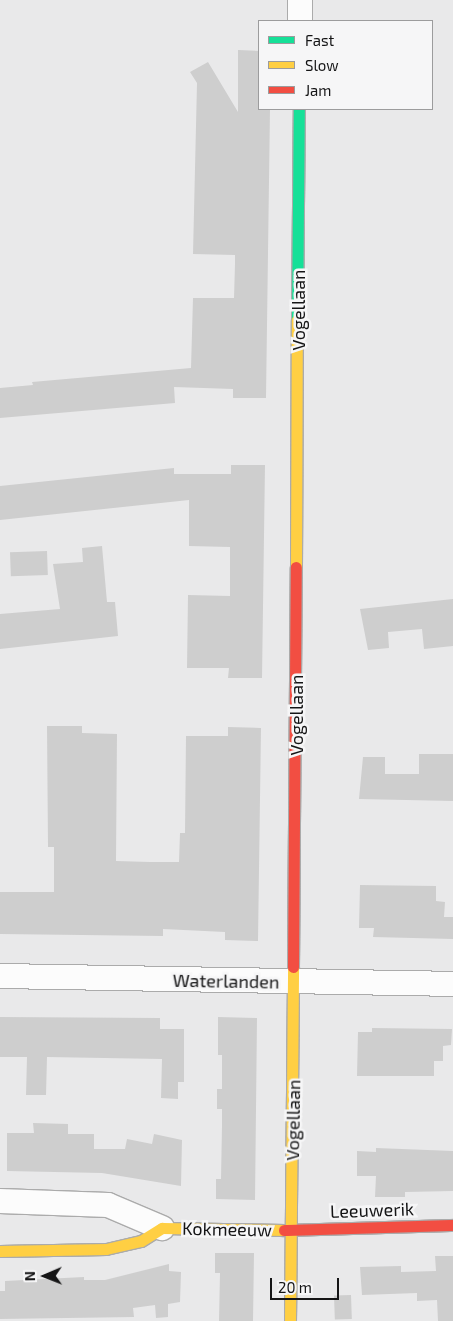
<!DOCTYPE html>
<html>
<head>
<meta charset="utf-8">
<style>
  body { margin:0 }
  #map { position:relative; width:453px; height:1321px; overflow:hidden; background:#e9e9ea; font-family:"Exo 2",sans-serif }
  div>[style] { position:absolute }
  .building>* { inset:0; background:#cecece; transform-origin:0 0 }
  .roads { filter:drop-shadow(1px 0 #ababab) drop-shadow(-1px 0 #ababab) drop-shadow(0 1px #ababab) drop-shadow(0 -1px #ababab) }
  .street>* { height:24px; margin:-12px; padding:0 12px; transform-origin:12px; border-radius:12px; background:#fcfcfc }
  .fast>* { height:11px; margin:-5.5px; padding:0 5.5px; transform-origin:5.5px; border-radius:5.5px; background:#16e098 }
  .slow>* { height:11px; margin:-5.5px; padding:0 5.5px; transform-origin:5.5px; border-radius:5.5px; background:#ffcf43 }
  .jam>* { height:11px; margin:-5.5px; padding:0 5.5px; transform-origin:5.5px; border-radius:5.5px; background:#f24e42 }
  span { translate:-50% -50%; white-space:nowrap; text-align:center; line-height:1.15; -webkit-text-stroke:5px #f6f6f7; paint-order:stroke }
  .street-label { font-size:18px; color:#151516 }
  .legend { position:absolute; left:258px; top:20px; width:175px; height:90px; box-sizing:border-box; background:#f6f6f7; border:1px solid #9c9c9d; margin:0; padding:6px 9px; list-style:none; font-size:15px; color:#151516 }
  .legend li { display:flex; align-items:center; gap:10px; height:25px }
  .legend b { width:25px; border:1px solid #9c9c9d }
  .north { position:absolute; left:20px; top:1251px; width:50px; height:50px; -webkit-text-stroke:4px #f6f6f7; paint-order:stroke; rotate:269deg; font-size:14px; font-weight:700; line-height:20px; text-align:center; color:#151516 }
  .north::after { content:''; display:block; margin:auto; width:18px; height:22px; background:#151516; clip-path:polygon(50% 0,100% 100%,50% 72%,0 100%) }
  .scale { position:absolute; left:270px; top:1278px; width:69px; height:22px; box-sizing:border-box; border:2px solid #151516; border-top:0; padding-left:6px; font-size:15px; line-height:18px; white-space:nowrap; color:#151516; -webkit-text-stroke:4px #f6f6f7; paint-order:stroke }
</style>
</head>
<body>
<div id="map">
  <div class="building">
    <i style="clip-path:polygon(238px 50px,259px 51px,259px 109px,270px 109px,266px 398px,233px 398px,233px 389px,174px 387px,175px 403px,0 418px,0 388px,33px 385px,32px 382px,191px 368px,193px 298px,234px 298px,235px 264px,235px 255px,193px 254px,197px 83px,190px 72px,208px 62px,238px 112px)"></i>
    <i style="clip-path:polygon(231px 465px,265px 465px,262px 678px,228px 678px,229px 668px,187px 668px,188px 595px,230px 596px,230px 547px,189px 546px,189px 500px,0 520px,0 486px,174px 468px,174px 474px,231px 474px)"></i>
    <i style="clip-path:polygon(102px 546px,107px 602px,115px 602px,118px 636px,0 649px,0 614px,60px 609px,53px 564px,83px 562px,82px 548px)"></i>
    <i style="left:47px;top:551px;width:24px;height:37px;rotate:88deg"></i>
    <i style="clip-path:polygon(453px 599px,453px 646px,424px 649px,422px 629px,388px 632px,389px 648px,368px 650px,360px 609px)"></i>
    <i style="clip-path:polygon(47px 726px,82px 726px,82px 733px,117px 734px,116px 861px,150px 862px,179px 862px,180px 833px,185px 833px,186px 736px,228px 736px,228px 727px,261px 728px,258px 941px,225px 940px,225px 932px,163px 929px,163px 936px,0 934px,0 892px,54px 892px,54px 847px,48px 847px)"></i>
    <i style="clip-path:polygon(419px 754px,453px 754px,453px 801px,359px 799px,363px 757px,385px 757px,385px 774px,419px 774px)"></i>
    <i style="clip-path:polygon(360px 885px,436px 886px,436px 901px,445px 902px,444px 917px,453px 917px,453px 939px,373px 937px,374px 928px,359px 928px)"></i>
    <i style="clip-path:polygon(0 1017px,160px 1018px,160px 1029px,184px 1029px,184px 1082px,178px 1082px,178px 1099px,161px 1098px,162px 1059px,47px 1057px,46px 1095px,26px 1095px,27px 1057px,0 1057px)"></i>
    <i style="clip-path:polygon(218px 1017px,257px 1018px,255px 1200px,216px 1199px,216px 1179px,221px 1179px,222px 1126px,222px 1109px,217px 1109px,217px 1089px,222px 1089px,222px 1055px,218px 1055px)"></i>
    <i style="clip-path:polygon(372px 1028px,452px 1029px,451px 1045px,443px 1046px,443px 1061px,434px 1061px,434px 1076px,357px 1076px,358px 1032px,372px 1032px)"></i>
    <i style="clip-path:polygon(33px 1123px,68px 1124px,68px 1134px,94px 1134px,94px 1149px,125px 1149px,127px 1139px,152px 1144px,154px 1134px,182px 1140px,181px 1186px,102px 1173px,7px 1171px,7px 1133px,34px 1133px)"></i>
    <i style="clip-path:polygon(376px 1148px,453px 1151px,453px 1191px,405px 1192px,405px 1197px,375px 1197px,376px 1176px,357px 1176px,357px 1151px,376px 1152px)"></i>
    <i style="clip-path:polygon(215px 1253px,254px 1253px,253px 1321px,219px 1321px,220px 1273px,215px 1273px)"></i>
    <i style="clip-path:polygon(435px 1256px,453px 1256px,453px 1321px,438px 1321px,437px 1300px,417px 1301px,417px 1293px,362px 1295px,360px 1267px,401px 1266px,401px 1272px,436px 1271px)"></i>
    <i style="clip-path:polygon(169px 1264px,169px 1271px,181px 1272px,180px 1302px,168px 1304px,168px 1317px,156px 1318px,155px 1305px,133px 1308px,134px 1317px,0 1319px,0 1291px,5px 1291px,5px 1281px,84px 1277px,84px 1280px,105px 1280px)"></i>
    <i style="left:351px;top:1295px;width:24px;height:17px;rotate:88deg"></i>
  </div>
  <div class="roads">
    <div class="street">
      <i style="left:300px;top:21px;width:21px;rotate:-90deg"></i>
      <i style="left:0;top:976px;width:453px;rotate:1deg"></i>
      <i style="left:0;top:1201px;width:108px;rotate:2.1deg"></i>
      <i style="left:108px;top:1205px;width:59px;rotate:23.1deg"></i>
    </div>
    <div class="fast">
      <i style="left:297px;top:320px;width:211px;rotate:-89.5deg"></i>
    </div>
    <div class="slow">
      <i style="left:296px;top:567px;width:247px;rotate:-89.8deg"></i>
      <i style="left:0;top:1251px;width:106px;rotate:-1.1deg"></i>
      <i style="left:106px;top:1249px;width:36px;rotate:-13deg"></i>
      <i style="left:141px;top:1241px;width:25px;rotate:-32deg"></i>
      <i style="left:162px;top:1228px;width:122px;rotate:0.9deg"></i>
      <i style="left:290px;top:1321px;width:354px;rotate:-89.5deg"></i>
    </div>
    <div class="jam">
      <i style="left:293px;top:967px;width:400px;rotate:-89.6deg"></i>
      <i style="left:284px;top:1230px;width:169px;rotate:-1.7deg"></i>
    </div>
  </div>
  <div class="street-label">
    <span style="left:298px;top:310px;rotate:-90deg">Vogellaan</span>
    <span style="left:296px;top:715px;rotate:-90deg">Vogellaan</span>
    <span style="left:226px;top:981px;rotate:1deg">Waterlanden</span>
    <span style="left:293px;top:1120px;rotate:-89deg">Vogellaan</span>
    <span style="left:372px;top:1210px;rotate:-2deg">Leeuwerik</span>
    <span style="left:227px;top:1229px;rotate:1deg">Kokmeeuw</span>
  </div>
  <ul class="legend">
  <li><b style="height:6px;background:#16e098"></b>Fast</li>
  <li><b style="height:6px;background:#ffcf43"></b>Slow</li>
  <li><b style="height:6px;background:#f24e42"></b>Jam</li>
  </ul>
  <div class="north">N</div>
  <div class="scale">20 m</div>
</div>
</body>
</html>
